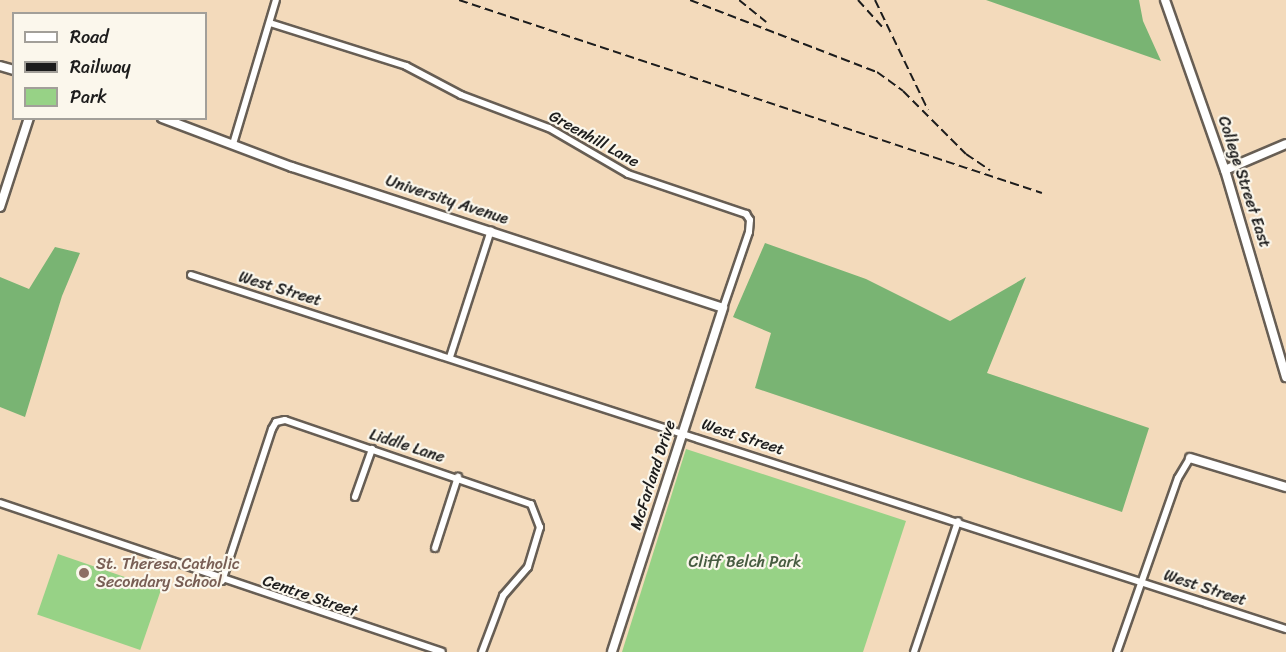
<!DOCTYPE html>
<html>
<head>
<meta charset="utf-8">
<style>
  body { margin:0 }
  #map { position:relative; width:1286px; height:652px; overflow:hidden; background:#f3dabb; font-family:Sriracha,sans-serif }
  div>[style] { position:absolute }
  .green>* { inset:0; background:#97d286; transform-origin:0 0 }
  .forest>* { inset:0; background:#79b473 }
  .roads { filter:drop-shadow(2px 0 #675e54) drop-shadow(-2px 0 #675e54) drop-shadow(0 2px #675e54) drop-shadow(0 -2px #675e54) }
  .street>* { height:6px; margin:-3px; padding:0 3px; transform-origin:3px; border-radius:3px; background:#fff }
  .secondary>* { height:8px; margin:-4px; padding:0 4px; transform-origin:4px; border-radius:4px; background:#fff }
  .rail>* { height:2px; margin-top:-1px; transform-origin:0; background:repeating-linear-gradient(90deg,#1c1c1c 0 9px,transparent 0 13.5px) }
  .dots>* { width:16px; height:16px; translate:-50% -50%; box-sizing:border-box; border:3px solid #fbf7ec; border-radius:50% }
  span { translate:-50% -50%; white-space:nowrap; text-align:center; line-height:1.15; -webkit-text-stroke:4.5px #fbf7ec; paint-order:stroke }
  .street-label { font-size:16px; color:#1c1c1c }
  .park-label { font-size:16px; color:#475c41 }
  .education-label { font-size:16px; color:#785e54 }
  .left { translate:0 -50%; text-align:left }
  .legend { position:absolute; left:12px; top:12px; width:195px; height:108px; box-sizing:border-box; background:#fbf7ec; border:2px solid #a29f99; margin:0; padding:8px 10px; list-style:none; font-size:18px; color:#1c1c1c }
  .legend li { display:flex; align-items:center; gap:12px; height:30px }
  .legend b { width:30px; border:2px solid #a29f99 }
</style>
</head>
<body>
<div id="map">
  <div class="green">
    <i style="clip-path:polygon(686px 449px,906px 521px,863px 652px,622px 652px)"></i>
    <i style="left:58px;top:554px;width:109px;height:64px;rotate:19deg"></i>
  </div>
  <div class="forest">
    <i style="clip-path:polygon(986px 0,1139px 0,1143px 21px,1161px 61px)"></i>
    <i style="clip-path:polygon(765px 243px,866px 279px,950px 321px,1026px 277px,987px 373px,1149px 428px,1122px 512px,755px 388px,771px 333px,733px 317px)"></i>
    <i style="clip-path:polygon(55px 247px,80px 253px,62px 296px,25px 417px,0 407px,0 277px,29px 289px)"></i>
  </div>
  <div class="roads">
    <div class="street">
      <i style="left:270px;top:23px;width:143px;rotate:17.5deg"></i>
      <i style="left:406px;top:66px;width:62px;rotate:27.8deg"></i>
      <i style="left:461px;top:95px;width:94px;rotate:20.6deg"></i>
      <i style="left:549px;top:128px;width:91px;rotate:30.2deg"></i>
      <i style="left:628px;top:174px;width:125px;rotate:18.7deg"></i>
      <i style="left:746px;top:214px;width:7px;rotate:56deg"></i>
      <i style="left:750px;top:220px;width:12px;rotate:95deg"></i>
      <i style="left:749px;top:232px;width:80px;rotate:108.9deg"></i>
      <i style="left:233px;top:144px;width:150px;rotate:-73.4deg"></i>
      <i style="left:191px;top:275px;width:1151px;rotate:17.92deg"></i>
      <i style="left:450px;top:357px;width:133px;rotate:-72.1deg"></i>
      <i style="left:355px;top:497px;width:51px;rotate:-70.5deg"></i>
      <i style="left:0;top:503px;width:466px;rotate:18.6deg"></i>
      <i style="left:435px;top:548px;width:75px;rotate:-72.1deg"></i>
      <i style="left:222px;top:581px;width:160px;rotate:-71.8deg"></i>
      <i style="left:272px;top:429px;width:8px;rotate:-60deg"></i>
      <i style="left:276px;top:422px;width:9px;rotate:-13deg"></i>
      <i style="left:285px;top:420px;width:260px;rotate:18.9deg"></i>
      <i style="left:531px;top:504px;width:25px;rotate:69deg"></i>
      <i style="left:540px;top:527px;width:42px;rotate:106.7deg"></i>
      <i style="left:528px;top:567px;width:38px;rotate:131deg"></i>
      <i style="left:503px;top:596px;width:60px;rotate:110.6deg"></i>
      <i style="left:914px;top:652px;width:138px;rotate:-71.4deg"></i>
      <i style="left:1117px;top:652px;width:184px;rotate:-70.7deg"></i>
      <i style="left:1178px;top:478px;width:23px;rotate:-59deg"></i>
    </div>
    <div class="secondary">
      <i style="left:1165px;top:0;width:180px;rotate:70.6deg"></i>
      <i style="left:1225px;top:170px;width:216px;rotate:73.6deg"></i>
      <i style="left:0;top:66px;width:15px;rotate:16deg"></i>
      <i style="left:162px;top:118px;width:139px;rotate:20.7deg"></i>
      <i style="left:292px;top:167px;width:453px;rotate:18.1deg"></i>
      <i style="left:723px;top:308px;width:361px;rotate:107.9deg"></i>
      <i style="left:1225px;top:170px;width:66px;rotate:-23.1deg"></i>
      <i style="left:0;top:207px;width:94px;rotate:-72deg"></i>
      <i style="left:1190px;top:458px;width:100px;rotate:16.8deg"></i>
    </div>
  </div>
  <div class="rail">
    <i style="left:459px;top:0;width:614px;rotate:18.32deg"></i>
    <i style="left:690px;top:0;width:200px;rotate:21.1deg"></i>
    <i style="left:877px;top:72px;width:32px;rotate:36deg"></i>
    <i style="left:903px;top:91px;width:89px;rotate:45deg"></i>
    <i style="left:966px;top:154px;width:29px;rotate:34deg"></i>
    <i style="left:739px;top:0;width:35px;rotate:39deg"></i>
    <i style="left:858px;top:0;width:38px;rotate:48deg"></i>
    <i style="left:875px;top:0;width:122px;rotate:64.3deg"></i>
  </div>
  <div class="dots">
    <i style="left:84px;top:573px;background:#8d6e63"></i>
  </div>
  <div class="street-label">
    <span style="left:594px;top:139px;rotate:29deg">Greenhill Lane</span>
    <span style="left:1244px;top:182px;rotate:72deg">College Street East</span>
    <span style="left:447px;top:200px;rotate:18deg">University Avenue</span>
    <span style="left:280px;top:289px;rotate:17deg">West Street</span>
    <span style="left:743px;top:437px;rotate:18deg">West Street</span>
    <span style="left:407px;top:446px;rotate:18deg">Liddle Lane</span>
    <span style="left:653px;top:475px;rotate:-72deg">McFarland Drive</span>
    <span style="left:1205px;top:588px;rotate:18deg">West Street</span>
    <span style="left:310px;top:596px;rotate:19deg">Centre Street</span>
  </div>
  <div class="park-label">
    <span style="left:745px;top:562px">Cliff Belch Park</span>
  </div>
  <div class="education-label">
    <span class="left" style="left:96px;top:573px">St. Theresa Catholic<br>Secondary School</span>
  </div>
  <ul class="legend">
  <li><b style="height:8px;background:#fff"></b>Road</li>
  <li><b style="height:8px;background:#1c1c1c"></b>Railway</li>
  <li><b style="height:16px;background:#97d286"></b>Park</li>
  </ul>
</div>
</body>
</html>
